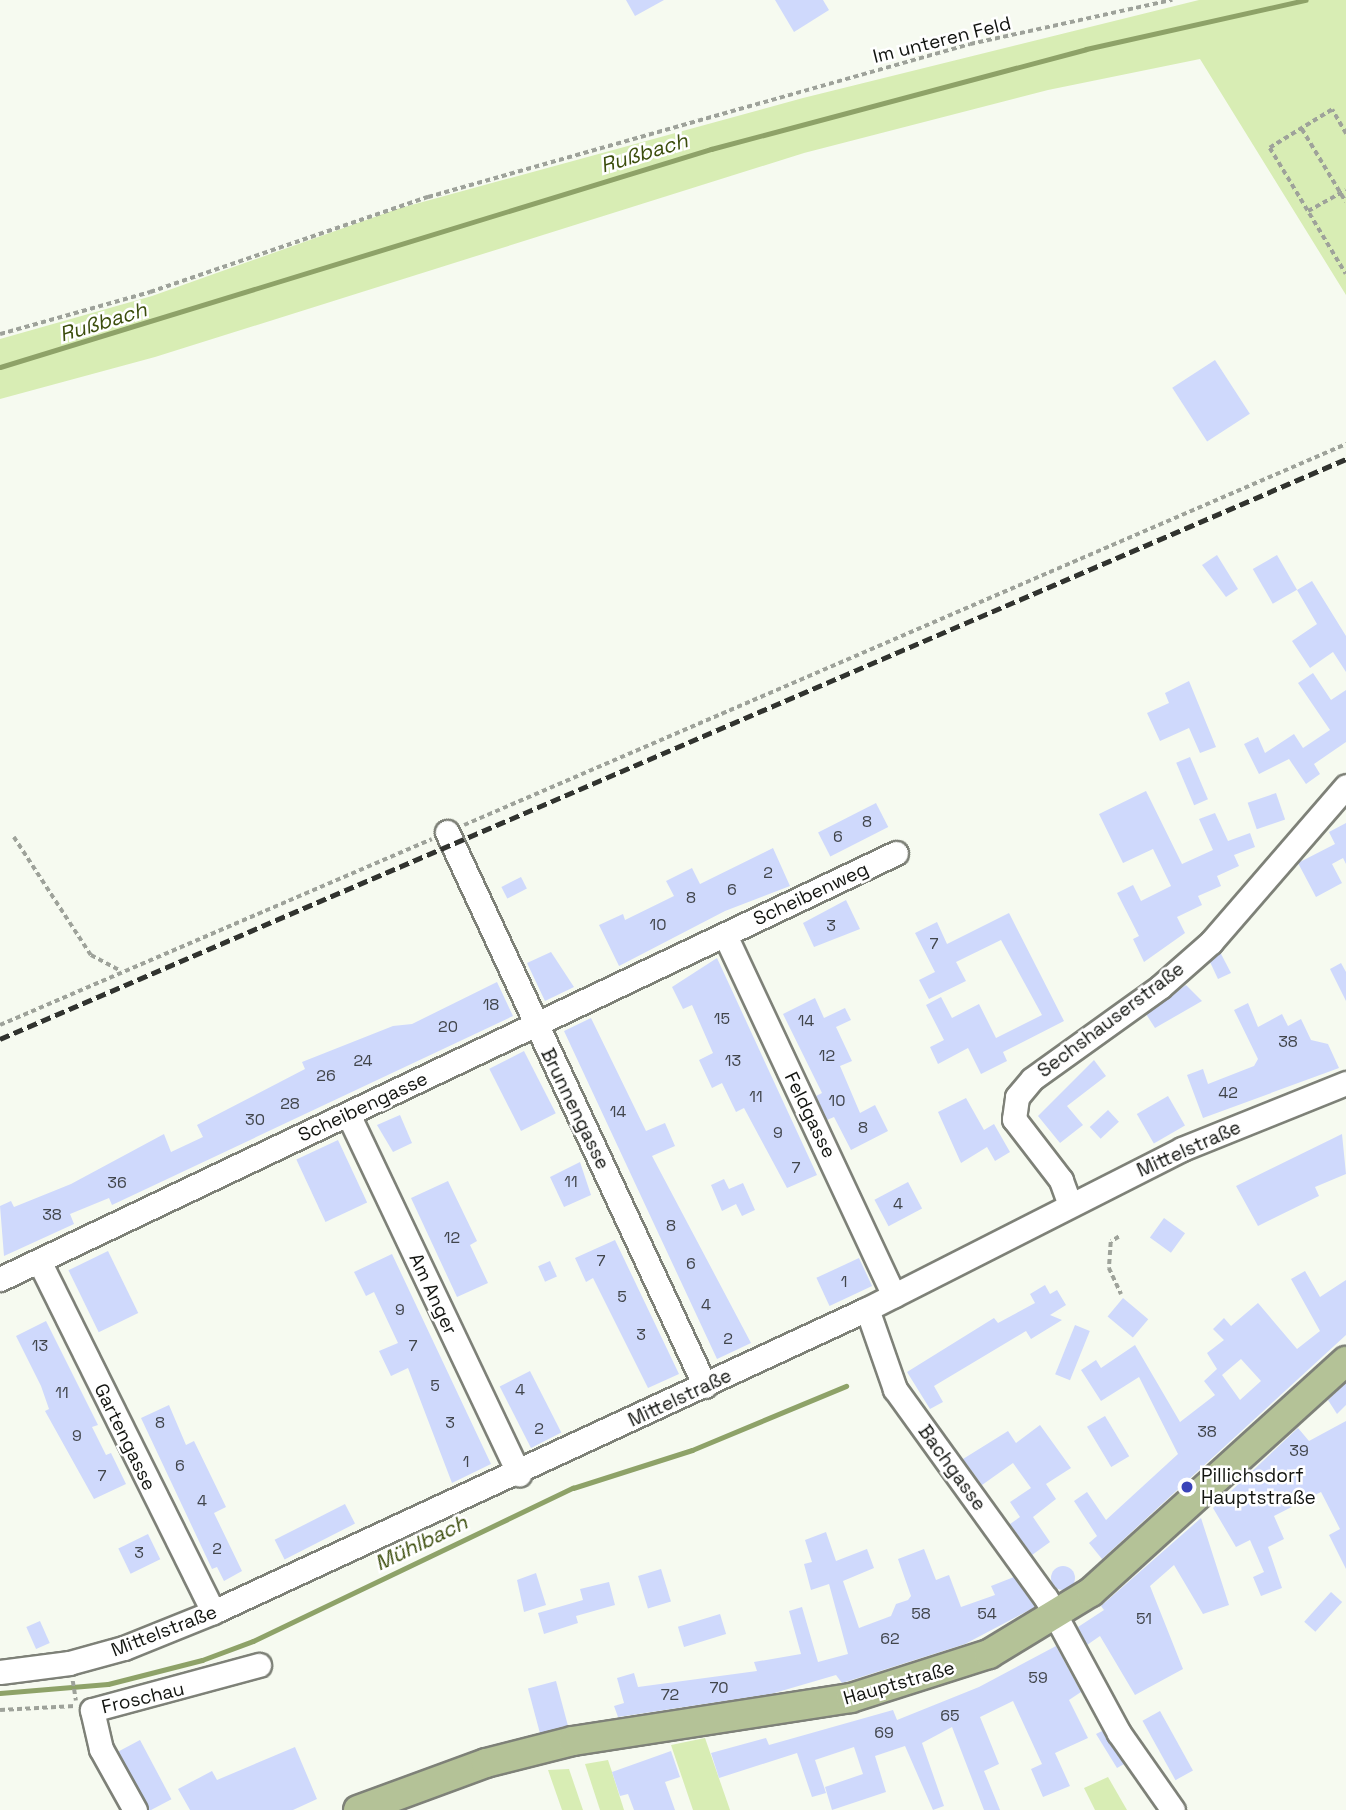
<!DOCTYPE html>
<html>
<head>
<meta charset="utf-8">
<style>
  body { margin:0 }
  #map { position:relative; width:1346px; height:1810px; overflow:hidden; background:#f6faf0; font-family:"Space Grotesk",sans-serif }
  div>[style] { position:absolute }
  .green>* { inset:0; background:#d8edb4 }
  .stream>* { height:5px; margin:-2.5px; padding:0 2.5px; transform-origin:2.5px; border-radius:2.5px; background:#8ea268 }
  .building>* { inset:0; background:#cfd9fc; transform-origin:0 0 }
  .round { border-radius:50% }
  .path>* { height:3.5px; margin-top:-1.75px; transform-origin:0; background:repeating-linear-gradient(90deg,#9ea29a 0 5px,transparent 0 8.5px) }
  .roads { filter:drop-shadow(2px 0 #7e8178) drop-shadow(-2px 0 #7e8178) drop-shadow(0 2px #7e8178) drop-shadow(0 -2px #7e8178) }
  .minor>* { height:23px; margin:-11.5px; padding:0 11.5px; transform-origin:11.5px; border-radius:11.5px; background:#fff }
  .major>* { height:28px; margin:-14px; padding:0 14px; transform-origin:14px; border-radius:14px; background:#b4c297 }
  .rail>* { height:5px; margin-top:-2.5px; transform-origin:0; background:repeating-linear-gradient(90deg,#31332f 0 10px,transparent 0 15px) }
  .dots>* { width:19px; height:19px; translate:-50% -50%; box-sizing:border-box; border:4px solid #fff; border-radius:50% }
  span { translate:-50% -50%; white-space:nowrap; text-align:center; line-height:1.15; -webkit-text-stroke:5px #fff; paint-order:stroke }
  .number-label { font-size:16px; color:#41454b }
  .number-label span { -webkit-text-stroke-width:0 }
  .street-label { font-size:19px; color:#121410 }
  .poi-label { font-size:19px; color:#121410 }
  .left { translate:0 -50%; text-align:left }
  .water-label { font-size:21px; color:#3c4e0d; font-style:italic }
</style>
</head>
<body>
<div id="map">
  <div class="green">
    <i style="clip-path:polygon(1199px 0,1346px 0,1346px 295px,1200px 59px,1048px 90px,804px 153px,155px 357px,0 399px,0 339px,152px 296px,397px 209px,803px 98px)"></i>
    <i style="clip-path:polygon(705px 1738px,730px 1810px,693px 1810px,671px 1745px)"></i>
    <i style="clip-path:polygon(608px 1760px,612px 1772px,624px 1810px,600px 1810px,585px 1764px)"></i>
    <i style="clip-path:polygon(569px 1769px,583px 1810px,562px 1810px,548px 1770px)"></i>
    <i style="clip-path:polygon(1108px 1777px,1127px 1810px,1095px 1810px,1084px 1788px)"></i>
  </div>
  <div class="stream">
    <i style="left:0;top:367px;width:744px;rotate:-17.05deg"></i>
    <i style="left:711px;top:149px;width:388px;rotate:-14.9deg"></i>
    <i style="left:1086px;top:49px;width:225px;rotate:-12.6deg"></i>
    <i style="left:0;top:1693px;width:108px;rotate:-4.8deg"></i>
    <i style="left:108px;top:1684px;width:97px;rotate:-14.3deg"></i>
    <i style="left:202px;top:1660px;width:54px;rotate:-20.4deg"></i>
    <i style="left:253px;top:1641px;width:355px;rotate:-25.6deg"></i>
    <i style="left:573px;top:1488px;width:125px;rotate:-17.7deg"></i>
    <i style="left:692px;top:1450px;width:167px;rotate:-22.6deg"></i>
  </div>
  <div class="building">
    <i style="clip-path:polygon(626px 0,664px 0,635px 16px)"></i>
    <i style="clip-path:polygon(775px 0,823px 0,829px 10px,794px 32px)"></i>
    <i style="left:1215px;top:360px;width:64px;height:51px;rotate:57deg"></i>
    <i style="clip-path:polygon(1217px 555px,1238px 589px,1226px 597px,1202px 565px)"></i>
    <i style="left:1277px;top:555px;width:40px;height:28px;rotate:60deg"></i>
    <i style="clip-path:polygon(1312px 581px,1346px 636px,1346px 672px,1333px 652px,1310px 668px,1292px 641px,1317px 624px,1297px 590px)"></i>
    <i style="clip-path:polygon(1313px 673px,1331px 700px,1346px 690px,1346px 742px,1314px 764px,1320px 774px,1306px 784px,1289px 759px,1259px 774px,1244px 744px,1258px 737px,1265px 753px,1294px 734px,1303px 748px,1330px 730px,1298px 683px)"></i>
    <i style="clip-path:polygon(1189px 681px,1216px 747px,1200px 753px,1189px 728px,1160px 741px,1147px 713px,1169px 703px,1165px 693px)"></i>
    <i style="left:1190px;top:757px;width:46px;height:15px;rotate:67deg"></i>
    <i style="clip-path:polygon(1146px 791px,1182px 864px,1213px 850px,1199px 819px,1215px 813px,1228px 841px,1250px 833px,1255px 847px,1234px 855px,1239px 866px,1217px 876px,1221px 886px,1198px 896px,1202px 905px,1177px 917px,1185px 933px,1144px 962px,1133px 939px,1139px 936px,1117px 893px,1133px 885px,1141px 901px,1171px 886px,1153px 849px,1123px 863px,1099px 814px)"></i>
    <i style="left:1276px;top:793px;width:28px;height:30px;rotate:71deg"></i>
    <i style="left:876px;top:803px;width:27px;height:65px;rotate:63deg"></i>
    <i style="clip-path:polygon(1346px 823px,1346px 864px,1343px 858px,1332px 864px,1342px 883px,1316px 897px,1298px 863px,1335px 844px,1329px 832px)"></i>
    <i style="clip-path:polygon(773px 848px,790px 886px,725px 911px,619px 966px,599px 925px,623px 914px,625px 920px,674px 896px,666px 881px,692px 868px,700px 884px)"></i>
    <i style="left:521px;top:877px;width:13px;height:22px;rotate:63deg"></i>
    <i style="clip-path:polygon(846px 900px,860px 929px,814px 947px,803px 923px)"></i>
    <i style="clip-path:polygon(1009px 913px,1064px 1021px,1003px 1052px,1007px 1061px,981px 1074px,968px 1048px,938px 1064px,930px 1047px,944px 1040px,926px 1005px,941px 997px,952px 1018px,979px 1004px,996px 1038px,1042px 1015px,1001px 940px,956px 962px,966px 981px,929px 999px,919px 980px,935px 972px,915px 933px,937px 922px,947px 944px)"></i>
    <i style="clip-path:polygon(551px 952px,574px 987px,545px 1001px,527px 963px)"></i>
    <i style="clip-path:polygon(1220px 952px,1231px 973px,1218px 979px,1210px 962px)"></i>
    <i style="clip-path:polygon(717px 958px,817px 1175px,787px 1188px,744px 1108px,736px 1112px,722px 1083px,712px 1088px,699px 1060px,713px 1053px,692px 1005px,683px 1009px,672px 987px)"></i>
    <i style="clip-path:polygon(1341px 963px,1346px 972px,1346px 1001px,1330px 969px)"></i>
    <i style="clip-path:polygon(497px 982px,513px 1016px,112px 1205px,109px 1198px,70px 1214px,74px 1224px,4px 1256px,0 1206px,11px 1201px,14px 1207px,71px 1184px,164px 1134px,171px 1152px,203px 1137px,197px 1125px,305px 1069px,302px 1062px,393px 1026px,412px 1024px)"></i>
    <i style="clip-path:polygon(1186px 985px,1202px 1001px,1155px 1028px,1146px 1014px)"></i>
    <i style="clip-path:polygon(815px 998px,824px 1018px,845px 1008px,851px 1020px,836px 1027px,852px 1061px,840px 1066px,860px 1113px,875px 1105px,888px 1131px,851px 1150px,834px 1117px,827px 1120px,816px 1096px,822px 1093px,783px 1014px)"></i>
    <i style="clip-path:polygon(1248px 1003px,1258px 1027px,1282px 1014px,1288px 1026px,1301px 1019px,1311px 1040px,1328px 1044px,1339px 1068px,1203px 1118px,1187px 1075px,1203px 1069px,1208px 1084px,1254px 1066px,1258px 1059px,1234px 1010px)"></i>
    <i style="clip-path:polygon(591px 1018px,646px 1131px,665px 1123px,675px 1146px,652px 1156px,751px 1343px,717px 1359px,564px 1031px)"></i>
    <i style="left:524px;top:1051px;width:70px;height:39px;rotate:63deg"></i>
    <i style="clip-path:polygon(1094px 1060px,1106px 1076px,1067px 1106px,1083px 1125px,1060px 1143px,1038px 1116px)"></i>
    <i style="left:1168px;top:1096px;width:34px;height:36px;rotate:60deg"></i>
    <i style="clip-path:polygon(966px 1098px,984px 1130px,994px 1124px,1010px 1152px,995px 1161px,987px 1147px,961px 1163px,938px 1112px)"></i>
    <i style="left:1108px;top:1110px;width:16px;height:25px;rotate:47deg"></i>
    <i style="clip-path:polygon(400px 1115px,412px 1143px,393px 1152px,377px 1125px)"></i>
    <i style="clip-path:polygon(1342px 1134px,1346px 1174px,1315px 1187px,1319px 1196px,1258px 1226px,1236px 1186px)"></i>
    <i style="left:338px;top:1140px;width:69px;height:46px;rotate:65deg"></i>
    <i style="clip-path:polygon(580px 1162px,591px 1195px,564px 1207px,550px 1177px)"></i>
    <i style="clip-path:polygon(724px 1179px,729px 1189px,743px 1183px,755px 1210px,742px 1216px,736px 1204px,722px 1211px,711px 1185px)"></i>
    <i style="clip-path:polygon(448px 1181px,477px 1241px,470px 1245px,488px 1283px,457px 1297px,411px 1198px)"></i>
    <i style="left:908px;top:1182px;width:30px;height:38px;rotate:62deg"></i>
    <i style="left:1164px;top:1218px;width:26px;height:24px;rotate:36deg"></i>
    <i style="clip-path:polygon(615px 1240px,679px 1374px,648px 1388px,593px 1278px,586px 1282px,575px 1258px)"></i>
    <i style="left:108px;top:1251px;width:69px;height:44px;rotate:64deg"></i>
    <i style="clip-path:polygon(392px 1254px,491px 1464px,452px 1483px,408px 1368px,391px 1376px,379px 1351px,398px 1343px,374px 1292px,366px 1296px,354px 1272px)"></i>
    <i style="left:859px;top:1258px;width:31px;height:47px;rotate:65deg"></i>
    <i style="left:550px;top:1261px;width:17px;height:13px;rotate:66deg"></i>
    <i style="clip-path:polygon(evenodd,1305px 1271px,1320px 1297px,1346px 1280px,1346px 1335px,1102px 1559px,1089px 1543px,1097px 1536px,1074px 1501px,1087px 1492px,1106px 1520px,1178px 1454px,1139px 1377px,1101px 1401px,1081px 1370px,1096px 1360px,1101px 1368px,1135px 1345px,1180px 1422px,1215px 1395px,1204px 1381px,1217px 1369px,1207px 1353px,1224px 1340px,1213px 1329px,1224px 1318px,1231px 1326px,1258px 1303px,1297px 1349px,1320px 1331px,1291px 1279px,1305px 1271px,1241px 1359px,1261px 1381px,1240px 1400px,1222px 1375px,1241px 1359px)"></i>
    <i style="clip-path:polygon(1045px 1285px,1050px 1294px,1057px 1290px,1066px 1305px,1050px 1315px,1062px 1320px,1031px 1339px,1026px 1331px,934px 1386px,943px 1402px,930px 1409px,907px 1372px,994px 1318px,998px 1323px,1035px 1303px,1030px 1294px)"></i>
    <i style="left:1123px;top:1298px;width:33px;height:24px;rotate:40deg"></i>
    <i style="clip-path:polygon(46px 1321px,98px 1425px,92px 1427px,106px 1455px,111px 1453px,126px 1484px,94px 1499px,45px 1411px,49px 1409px,41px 1386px,16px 1336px)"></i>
    <i style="left:1075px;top:1325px;width:16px;height:53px;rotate:22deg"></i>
    <i style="left:530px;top:1371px;width:69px;height:34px;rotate:63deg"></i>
    <i style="clip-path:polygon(1346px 1383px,1346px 1405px,1337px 1414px,1328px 1400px)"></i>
    <i style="clip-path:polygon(169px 1405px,186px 1445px,194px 1441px,226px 1507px,214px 1513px,242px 1571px,224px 1581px,217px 1567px,212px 1569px,141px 1418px)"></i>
    <i style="left:1105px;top:1416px;width:47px;height:21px;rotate:59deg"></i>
    <i style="clip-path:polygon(1346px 1421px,1346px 1569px,1329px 1535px,1340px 1529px,1321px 1492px,1274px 1516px,1284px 1539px,1268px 1547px,1282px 1588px,1261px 1596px,1253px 1577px,1264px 1572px,1250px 1540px,1236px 1547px,1213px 1508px,1298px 1428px,1309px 1441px)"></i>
    <i style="clip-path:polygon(1040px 1425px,1071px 1468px,1046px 1484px,1056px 1499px,1033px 1517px,1050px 1542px,1032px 1555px,1010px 1524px,1020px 1517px,1010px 1502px,1031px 1488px,1013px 1463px,982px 1485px,963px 1459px,1008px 1431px,1016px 1443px)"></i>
    <i style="left:345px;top:1504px;width:22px;height:79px;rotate:63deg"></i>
    <i style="clip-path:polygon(1201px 1518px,1229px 1605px,1203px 1614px,1174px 1565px,1150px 1586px,1183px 1669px,1135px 1695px,1100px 1636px,1087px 1645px,1078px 1627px,1104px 1610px,1101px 1606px)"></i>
    <i style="clip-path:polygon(826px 1532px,836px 1561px,867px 1549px,874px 1568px,843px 1581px,859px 1628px,891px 1616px,896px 1604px,908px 1600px,911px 1596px,898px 1559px,924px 1549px,936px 1580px,949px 1575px,961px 1607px,995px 1595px,991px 1586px,1014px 1577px,1035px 1607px,965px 1644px,842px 1683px,836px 1675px,771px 1694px,618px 1717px,614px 1706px,624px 1703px,617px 1678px,634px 1673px,638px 1687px,757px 1671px,754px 1662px,801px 1654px,789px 1611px,802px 1607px,818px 1662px,848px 1654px,829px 1584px,811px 1590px,804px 1564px,812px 1562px,805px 1540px)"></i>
    <i style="left:148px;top:1534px;width:28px;height:33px;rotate:64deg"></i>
    <i class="round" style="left:1051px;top:1566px;width:24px;height:24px"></i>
    <i style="left:661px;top:1569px;width:34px;height:24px;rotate:73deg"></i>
    <i style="clip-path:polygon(536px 1573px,546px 1605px,524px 1612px,517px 1580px)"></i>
    <i style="clip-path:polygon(609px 1582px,615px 1605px,576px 1616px,578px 1623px,544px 1634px,538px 1613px,583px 1600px,580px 1589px)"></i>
    <i style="left:1331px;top:1592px;width:15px;height:40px;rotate:42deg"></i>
    <i style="left:720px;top:1614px;width:21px;height:44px;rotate:73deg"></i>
    <i style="left:40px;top:1621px;width:24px;height:15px;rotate:66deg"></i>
    <i style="clip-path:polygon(1056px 1646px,1081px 1692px,1069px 1700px,1088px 1738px,1055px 1753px,1070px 1786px,1043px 1797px,1031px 1769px,1042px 1764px,1013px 1701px,980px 1717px,999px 1764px,984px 1771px,1000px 1810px,984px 1810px,952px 1727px,922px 1743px,944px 1806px,933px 1810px,905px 1746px,875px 1756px,886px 1792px,832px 1810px,825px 1787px,863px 1774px,854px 1747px,815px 1760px,826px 1793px,812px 1797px,797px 1753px,719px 1778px,711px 1753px,766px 1738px,769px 1745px,893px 1710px,897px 1720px,979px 1687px)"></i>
    <i style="left:556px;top:1681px;width:46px;height:29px;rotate:75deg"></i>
    <i style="left:1160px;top:1711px;width:68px;height:20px;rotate:61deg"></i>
    <i style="clip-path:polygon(1102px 1731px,1124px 1764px,1117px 1768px,1096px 1734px)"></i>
    <i style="left:140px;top:1740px;width:67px;height:25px;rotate:62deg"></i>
    <i style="clip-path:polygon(295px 1747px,317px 1799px,293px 1810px,190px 1810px,178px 1789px,212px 1771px,217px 1780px)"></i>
    <i style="clip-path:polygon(671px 1751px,680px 1777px,665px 1782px,675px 1810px,634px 1810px,628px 1794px,620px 1796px,612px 1772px)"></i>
  </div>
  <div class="path">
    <i style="left:1302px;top:129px;width:85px;rotate:58.9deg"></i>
    <i style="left:1346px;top:134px;width:28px;rotate:-120deg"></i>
    <i style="left:1332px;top:110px;width:73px;rotate:148.5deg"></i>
    <i style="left:1270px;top:148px;width:147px;rotate:58.9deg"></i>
    <i style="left:1308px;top:211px;width:43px;rotate:-28.9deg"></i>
    <i style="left:0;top:334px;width:156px;rotate:-15.6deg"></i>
    <i style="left:150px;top:292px;width:294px;rotate:-18.9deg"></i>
    <i style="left:428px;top:197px;width:563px;rotate:-15.76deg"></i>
    <i style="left:970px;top:44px;width:207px;rotate:-12.3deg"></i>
    <i style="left:464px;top:825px;width:961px;rotate:-23.36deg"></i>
    <i style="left:14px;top:837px;width:141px;rotate:56.9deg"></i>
    <i style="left:91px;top:955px;width:34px;rotate:28deg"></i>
    <i style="left:0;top:1025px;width:470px;rotate:-23.3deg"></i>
    <i style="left:1119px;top:1237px;width:9px;rotate:148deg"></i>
    <i style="left:1111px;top:1242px;width:26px;rotate:94deg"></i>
    <i style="left:1109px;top:1268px;width:29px;rotate:65deg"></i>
    <i style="left:73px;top:1681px;width:20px;rotate:81deg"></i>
    <i style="left:0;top:1710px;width:75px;rotate:-3.1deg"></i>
  </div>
  <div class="roads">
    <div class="minor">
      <i style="left:447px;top:832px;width:611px;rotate:65.03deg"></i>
      <i style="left:725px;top:935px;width:398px;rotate:64.9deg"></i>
      <i style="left:348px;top:1114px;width:399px;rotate:64.6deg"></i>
      <i style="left:1070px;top:1205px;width:27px;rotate:-110deg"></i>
      <i style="left:1061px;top:1180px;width:77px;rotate:-127.6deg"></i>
      <i style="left:1014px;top:1119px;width:22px;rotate:-82deg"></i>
      <i style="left:1017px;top:1097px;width:23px;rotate:-50deg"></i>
      <i style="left:1032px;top:1079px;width:158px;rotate:-35.7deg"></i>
      <i style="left:1160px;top:987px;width:68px;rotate:-41.4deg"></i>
      <i style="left:1211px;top:942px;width:206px;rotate:-49.1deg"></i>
      <i style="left:39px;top:1261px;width:392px;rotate:63.6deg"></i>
      <i style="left:0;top:1279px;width:992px;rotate:-25.43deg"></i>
      <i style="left:867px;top:1309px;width:85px;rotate:70.7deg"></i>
      <i style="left:895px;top:1389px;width:258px;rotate:54.2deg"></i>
      <i style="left:1046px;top:1598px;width:153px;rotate:61.6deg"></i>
      <i style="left:1119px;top:1733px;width:94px;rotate:55deg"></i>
      <i style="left:0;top:1672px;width:70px;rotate:-7.4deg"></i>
      <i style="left:69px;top:1663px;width:57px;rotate:-15.3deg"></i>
      <i style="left:124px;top:1648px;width:96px;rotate:-22deg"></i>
      <i style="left:213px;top:1612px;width:721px;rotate:-24.86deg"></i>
      <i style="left:867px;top:1309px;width:353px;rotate:-26.9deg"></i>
      <i style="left:1182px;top:1149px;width:177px;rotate:-21.9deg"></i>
      <i style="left:135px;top:1810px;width:70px;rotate:-119.1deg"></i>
      <i style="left:101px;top:1749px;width:40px;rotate:-103deg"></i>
      <i style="left:92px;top:1710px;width:173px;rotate:-15.1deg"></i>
    </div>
    <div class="major">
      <i style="left:358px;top:1810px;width:136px;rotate:-20.2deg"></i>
      <i style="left:486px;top:1763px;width:90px;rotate:-14.2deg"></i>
      <i style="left:573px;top:1741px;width:281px;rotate:-8.8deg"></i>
      <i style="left:851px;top:1698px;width:145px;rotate:-17.7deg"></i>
      <i style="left:989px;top:1654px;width:119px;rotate:-31.3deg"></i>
      <i style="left:1091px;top:1592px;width:344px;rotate:-42.2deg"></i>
    </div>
  </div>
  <div class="rail">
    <i style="left:0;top:1039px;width:1466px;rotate:-23.31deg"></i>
  </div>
  <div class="dots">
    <i style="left:1187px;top:1487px;background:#3a44b8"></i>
  </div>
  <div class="number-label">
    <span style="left:867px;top:822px">8</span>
    <span style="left:838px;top:837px">6</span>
    <span style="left:768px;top:873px">2</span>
    <span style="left:732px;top:890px">6</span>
    <span style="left:691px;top:898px">8</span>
    <span style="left:658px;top:925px">10</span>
    <span style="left:831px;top:926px">3</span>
    <span style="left:934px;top:944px">7</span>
    <span style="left:491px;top:1005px">18</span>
    <span style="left:722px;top:1019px">15</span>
    <span style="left:806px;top:1021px">14</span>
    <span style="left:448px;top:1027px">20</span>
    <span style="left:1288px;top:1042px">38</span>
    <span style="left:827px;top:1056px">12</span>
    <span style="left:363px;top:1061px">24</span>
    <span style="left:733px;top:1061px">13</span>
    <span style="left:326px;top:1076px">26</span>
    <span style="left:1228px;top:1093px">42</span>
    <span style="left:756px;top:1097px">11</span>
    <span style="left:837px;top:1101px">10</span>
    <span style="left:290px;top:1104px">28</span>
    <span style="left:618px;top:1112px">14</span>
    <span style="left:255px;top:1120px">30</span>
    <span style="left:863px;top:1128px">8</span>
    <span style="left:778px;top:1133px">9</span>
    <span style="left:796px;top:1168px">7</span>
    <span style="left:571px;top:1182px">11</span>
    <span style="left:117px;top:1183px">36</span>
    <span style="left:898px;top:1204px">4</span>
    <span style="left:52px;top:1215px">38</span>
    <span style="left:671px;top:1226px">8</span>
    <span style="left:452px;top:1238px">12</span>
    <span style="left:601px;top:1261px">7</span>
    <span style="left:691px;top:1264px">6</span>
    <span style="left:844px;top:1282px">1</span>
    <span style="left:622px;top:1297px">5</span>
    <span style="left:706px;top:1305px">4</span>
    <span style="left:400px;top:1310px">9</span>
    <span style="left:641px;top:1335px">3</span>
    <span style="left:728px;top:1339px">2</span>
    <span style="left:40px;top:1346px">13</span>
    <span style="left:413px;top:1346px">7</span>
    <span style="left:435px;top:1386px">5</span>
    <span style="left:520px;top:1390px">4</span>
    <span style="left:62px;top:1393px">11</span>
    <span style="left:160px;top:1423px">8</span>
    <span style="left:450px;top:1423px">3</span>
    <span style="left:539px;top:1429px">2</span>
    <span style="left:1207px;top:1432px">38</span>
    <span style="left:77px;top:1436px">9</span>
    <span style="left:1299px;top:1451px">39</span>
    <span style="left:466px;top:1462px">1</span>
    <span style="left:180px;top:1466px">6</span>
    <span style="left:102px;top:1476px">7</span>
    <span style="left:202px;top:1501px">4</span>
    <span style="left:217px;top:1549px">2</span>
    <span style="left:139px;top:1553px">3</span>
    <span style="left:921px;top:1614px">58</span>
    <span style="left:987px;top:1614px">54</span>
    <span style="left:1144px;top:1619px">51</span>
    <span style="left:890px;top:1639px">62</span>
    <span style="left:1038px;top:1678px">59</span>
    <span style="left:719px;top:1688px">70</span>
    <span style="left:670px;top:1695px">72</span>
    <span style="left:950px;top:1716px">65</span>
    <span style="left:884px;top:1733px">69</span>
  </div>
  <div class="street-label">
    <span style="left:942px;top:40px;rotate:-14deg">Im unteren Feld</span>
    <span style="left:811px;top:894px;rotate:-25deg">Scheibenweg</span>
    <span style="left:1111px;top:1020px;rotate:-37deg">Sechshauserstraße</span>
    <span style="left:363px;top:1107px;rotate:-25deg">Scheibengasse</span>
    <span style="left:575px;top:1109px;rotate:64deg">Brunnengasse</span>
    <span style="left:810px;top:1115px;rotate:64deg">Feldgasse</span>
    <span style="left:1189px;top:1149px;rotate:-24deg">Mittelstraße</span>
    <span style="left:433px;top:1294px;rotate:65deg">Am Anger</span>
    <span style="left:680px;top:1398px;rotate:-25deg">Mittelstraße</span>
    <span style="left:125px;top:1437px;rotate:64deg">Gartengasse</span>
    <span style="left:952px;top:1468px;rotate:54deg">Bachgasse</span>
    <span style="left:164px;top:1631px;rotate:-21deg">Mittelstraße</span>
    <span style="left:899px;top:1683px;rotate:-16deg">Hauptstraße</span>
    <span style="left:143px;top:1698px;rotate:-13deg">Froschau</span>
  </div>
  <div class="poi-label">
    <span class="left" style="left:1201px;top:1487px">Pillichsdorf<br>Hauptstraße</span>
  </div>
  <div class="water-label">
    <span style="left:644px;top:153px;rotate:-17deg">Rußbach</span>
    <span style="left:103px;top:322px;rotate:-17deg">Rußbach</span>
    <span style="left:421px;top:1543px;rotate:-26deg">Mühlbach</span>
  </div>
</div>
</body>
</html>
